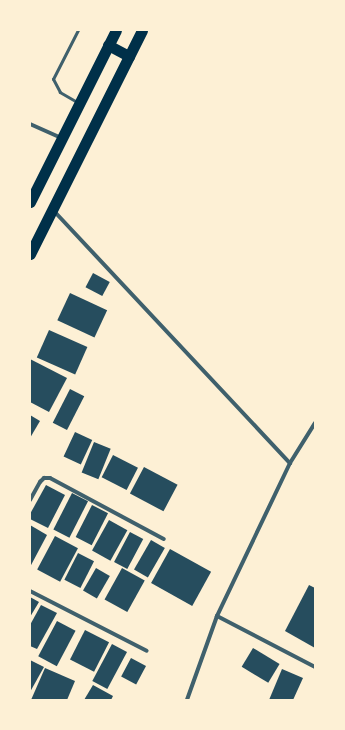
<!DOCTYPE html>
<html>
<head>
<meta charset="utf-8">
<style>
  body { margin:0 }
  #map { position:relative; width:345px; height:730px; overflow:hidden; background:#fdf0d5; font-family:Lora,serif }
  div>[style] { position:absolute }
  .building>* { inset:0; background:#264d5e; transform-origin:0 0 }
  .service>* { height:3px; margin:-1.5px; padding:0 1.5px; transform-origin:1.5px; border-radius:1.5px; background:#3f606c }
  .minor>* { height:4px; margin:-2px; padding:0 2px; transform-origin:2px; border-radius:2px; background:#3f606c }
  .trunk>* { height:11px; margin:-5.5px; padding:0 5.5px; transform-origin:5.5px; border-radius:5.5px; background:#003049 }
  span { translate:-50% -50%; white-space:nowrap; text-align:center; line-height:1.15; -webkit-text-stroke:4px #fdf0d5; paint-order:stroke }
  .frame { position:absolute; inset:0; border:31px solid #fdf0d5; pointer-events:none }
</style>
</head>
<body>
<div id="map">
  <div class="building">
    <i style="left:93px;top:273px;width:19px;height:16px;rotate:28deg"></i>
    <i style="left:70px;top:293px;width:41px;height:30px;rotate:25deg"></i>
    <i style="left:49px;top:330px;width:42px;height:30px;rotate:24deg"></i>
    <i style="clip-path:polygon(30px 359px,67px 378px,49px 412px,30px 402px)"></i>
    <i style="left:70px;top:389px;width:16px;height:38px;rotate:27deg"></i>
    <i style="clip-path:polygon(30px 415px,40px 421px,30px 438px)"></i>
    <i style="left:75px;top:432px;width:19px;height:27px;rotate:25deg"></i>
    <i style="left:94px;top:442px;width:18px;height:33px;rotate:22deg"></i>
    <i style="left:113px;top:455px;width:28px;height:25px;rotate:27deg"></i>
    <i style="left:144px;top:467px;width:38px;height:30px;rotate:28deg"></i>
    <i style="clip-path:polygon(46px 485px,65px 495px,48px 528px,30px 519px,30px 514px)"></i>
    <i style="left:72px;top:493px;width:18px;height:41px;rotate:27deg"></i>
    <i style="left:92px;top:505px;width:18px;height:36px;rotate:27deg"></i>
    <i style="left:109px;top:520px;width:21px;height:35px;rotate:29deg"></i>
    <i style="clip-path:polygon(30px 525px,47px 535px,30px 567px)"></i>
    <i style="left:130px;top:532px;width:15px;height:34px;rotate:28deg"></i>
    <i style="left:55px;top:536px;width:26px;height:38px;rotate:28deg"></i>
    <i style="left:151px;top:540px;width:16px;height:34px;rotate:30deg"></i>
    <i style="left:170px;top:549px;width:47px;height:39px;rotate:29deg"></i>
    <i style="left:78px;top:553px;width:18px;height:30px;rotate:27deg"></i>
    <i style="left:96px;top:568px;width:16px;height:26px;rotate:30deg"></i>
    <i style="left:122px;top:568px;width:26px;height:36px;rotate:29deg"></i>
    <i style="clip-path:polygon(309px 585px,315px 588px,315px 648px,285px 631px)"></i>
    <i style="clip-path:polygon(30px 597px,39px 602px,30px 617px)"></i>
    <i style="clip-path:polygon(41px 605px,57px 613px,37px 649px,30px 646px,30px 625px)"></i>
    <i style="left:57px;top:621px;width:21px;height:40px;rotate:28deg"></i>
    <i style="left:85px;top:630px;width:27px;height:33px;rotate:27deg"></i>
    <i style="left:112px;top:644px;width:17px;height:42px;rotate:28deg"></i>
    <i style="left:253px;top:648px;width:31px;height:22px;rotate:31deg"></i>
    <i style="left:131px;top:658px;width:17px;height:21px;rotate:28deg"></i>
    <i style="clip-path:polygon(30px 660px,44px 667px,30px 692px)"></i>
    <i style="clip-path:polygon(45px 668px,75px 681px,67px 700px,31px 700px)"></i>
    <i style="clip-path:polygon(282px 669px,303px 678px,293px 700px,269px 700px)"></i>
    <i style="clip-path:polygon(93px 685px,113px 696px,111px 700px,84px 700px)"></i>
  </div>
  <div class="service">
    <i style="left:77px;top:102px;width:20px;rotate:-150deg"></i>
    <i style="left:60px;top:92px;width:15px;rotate:-118deg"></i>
    <i style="left:53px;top:79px;width:55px;rotate:-63deg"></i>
  </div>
  <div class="minor">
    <i style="left:30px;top:124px;width:35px;rotate:24deg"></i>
    <i style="left:53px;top:210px;width:347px;rotate:46.9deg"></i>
    <i style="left:290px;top:463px;width:170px;rotate:115.5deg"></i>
    <i style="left:217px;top:616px;width:89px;rotate:109.7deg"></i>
    <i style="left:290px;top:463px;width:47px;rotate:-58deg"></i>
    <i style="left:30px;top:500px;width:21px;rotate:-61deg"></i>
    <i style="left:40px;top:482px;width:6px;rotate:-45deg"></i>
    <i style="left:44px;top:478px;width:6px"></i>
    <i style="left:50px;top:478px;width:129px;rotate:28.2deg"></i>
    <i style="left:30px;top:591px;width:131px;rotate:27.1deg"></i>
    <i style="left:217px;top:616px;width:110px;rotate:27.5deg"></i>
  </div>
  <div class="trunk">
    <i style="left:108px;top:45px;width:24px;rotate:28deg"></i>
    <i style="left:30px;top:202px;width:192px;rotate:-63.4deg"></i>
    <i style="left:30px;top:254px;width:250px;rotate:-63.4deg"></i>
  </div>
  <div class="frame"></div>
</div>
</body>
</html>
